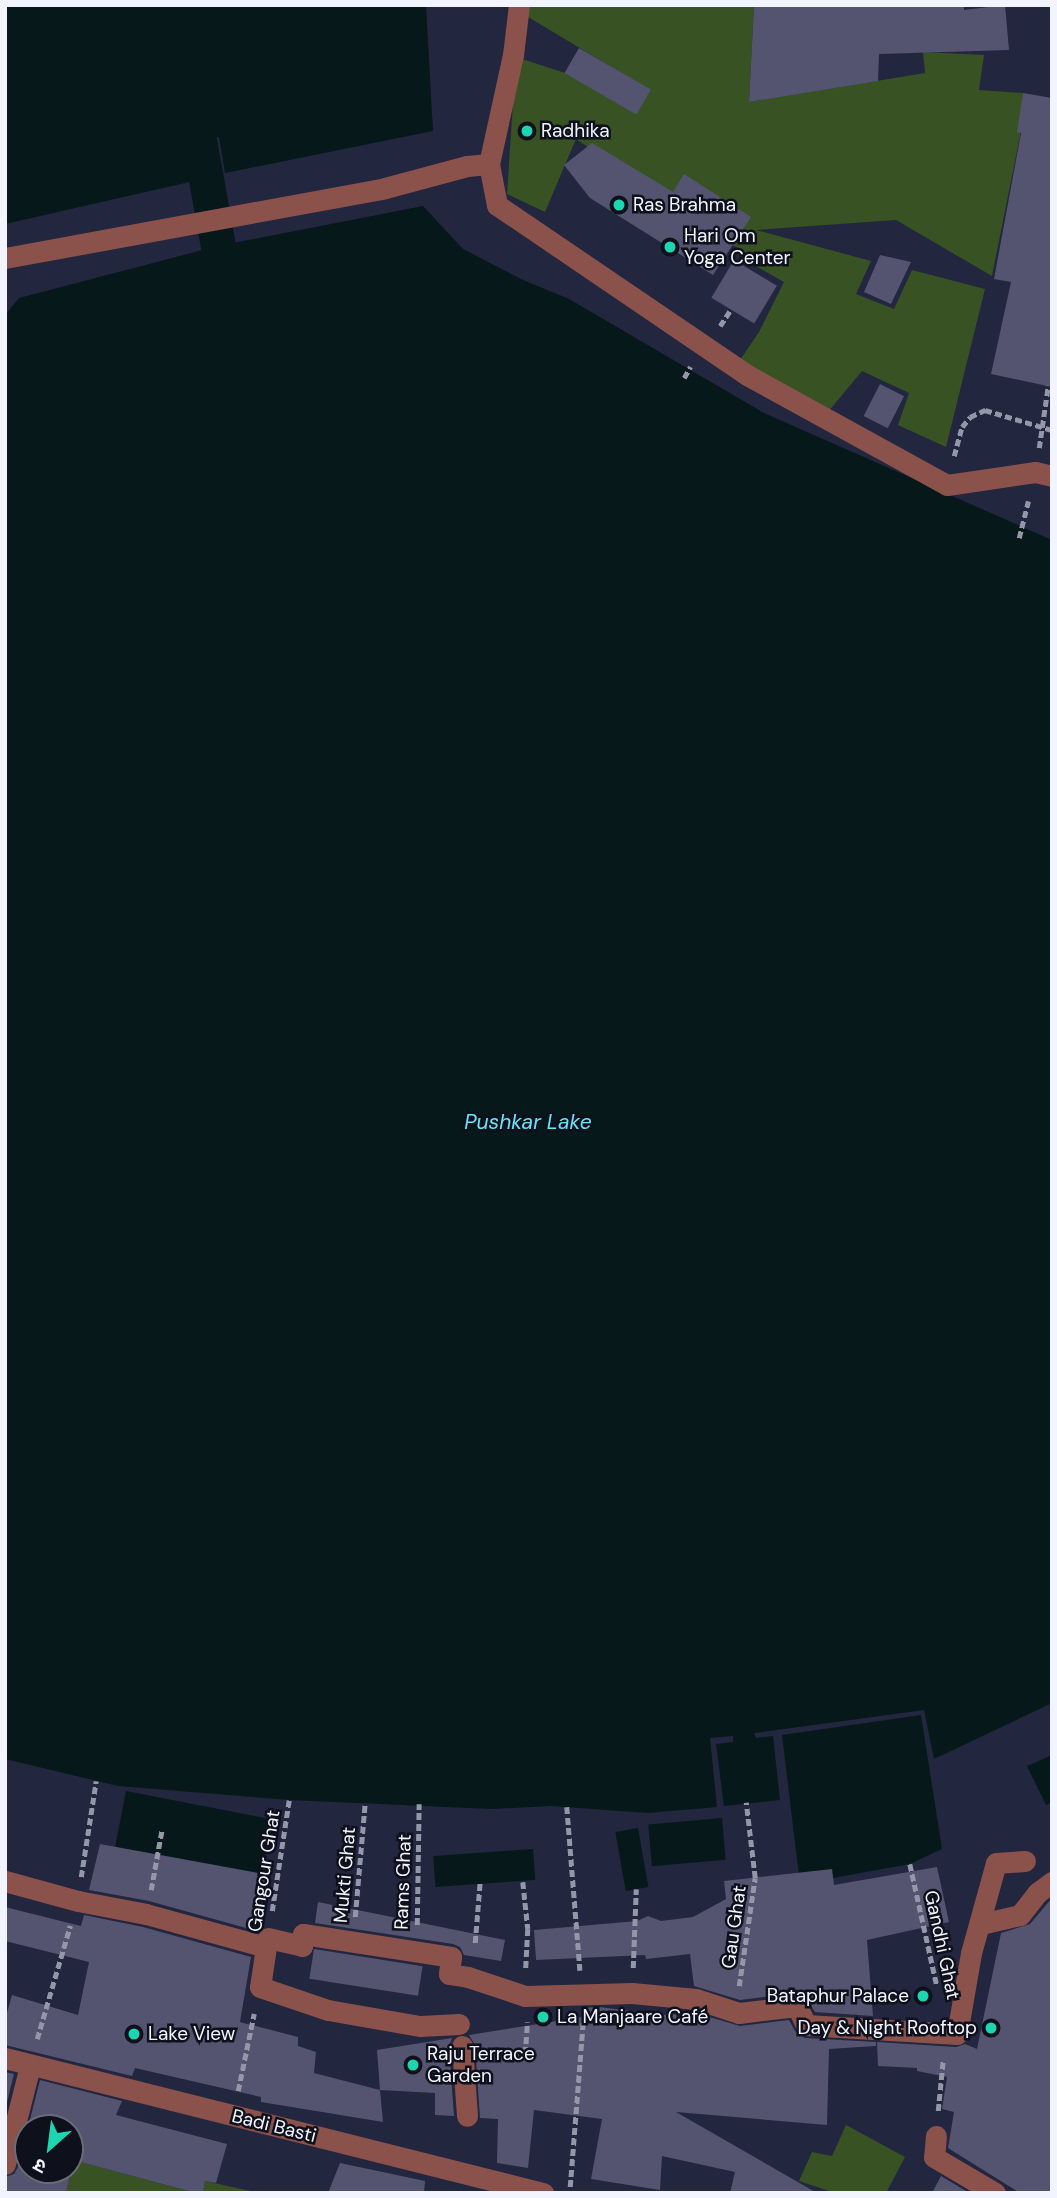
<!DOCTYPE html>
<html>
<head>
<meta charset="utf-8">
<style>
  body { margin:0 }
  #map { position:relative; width:1057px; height:2198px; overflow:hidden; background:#22263f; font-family:"DM Sans","Noto Sans Devanagari",sans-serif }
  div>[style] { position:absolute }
  .green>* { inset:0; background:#385224 }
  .water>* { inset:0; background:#07181a; transform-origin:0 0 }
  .canal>* { height:35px; margin:-17.5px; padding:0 17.5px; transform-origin:17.5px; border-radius:17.5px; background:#07181a }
  .building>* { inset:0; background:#545470; transform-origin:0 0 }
  .path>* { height:4.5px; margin-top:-2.25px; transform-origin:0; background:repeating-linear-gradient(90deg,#9497a8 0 7px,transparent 0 10.5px) }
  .minor>* { height:21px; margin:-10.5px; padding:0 10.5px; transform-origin:10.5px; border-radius:10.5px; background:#8b514b }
  .dots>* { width:19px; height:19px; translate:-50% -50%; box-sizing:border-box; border:4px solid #0e101b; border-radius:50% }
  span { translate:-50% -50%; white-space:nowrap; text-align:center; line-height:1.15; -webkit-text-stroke:5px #0e101b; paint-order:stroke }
  .poi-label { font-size:19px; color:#f2f5ff }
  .left { translate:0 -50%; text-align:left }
  .right { translate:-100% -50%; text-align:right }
  .street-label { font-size:19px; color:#f2f5ff }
  .water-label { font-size:21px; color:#64e6f9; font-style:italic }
  .frame { position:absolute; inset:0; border:7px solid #f2f5ff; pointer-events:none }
  .north { position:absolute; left:14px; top:2114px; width:70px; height:70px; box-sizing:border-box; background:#0e101b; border:2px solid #696c76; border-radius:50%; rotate:208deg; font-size:19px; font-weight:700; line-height:28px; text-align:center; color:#f2f5ff }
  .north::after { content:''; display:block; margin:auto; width:24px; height:32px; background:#1dd5b1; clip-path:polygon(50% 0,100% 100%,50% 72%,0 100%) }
</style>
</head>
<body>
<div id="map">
  <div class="green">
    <i style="clip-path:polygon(525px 5px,754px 5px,749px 102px,925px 73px,923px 52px,984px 55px,979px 90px,1023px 93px,1020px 136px,992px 276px,896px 220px,756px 230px,871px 261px,856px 294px,894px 309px,912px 270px,985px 289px,946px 447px,898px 425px,909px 393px,862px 371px,828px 412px,740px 360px,759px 332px,784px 282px,738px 256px,740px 250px,576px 139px,545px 212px,507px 194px,516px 57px,565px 73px,635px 112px,650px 90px,523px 14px)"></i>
    <i style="clip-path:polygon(846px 2125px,905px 2157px,886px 2193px,835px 2193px,799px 2181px,812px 2152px,832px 2156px)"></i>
    <i style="clip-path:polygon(73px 2160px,196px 2193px,66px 2193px)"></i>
    <i style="clip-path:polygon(205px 2181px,260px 2193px,203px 2193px)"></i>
  </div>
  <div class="water">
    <i style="clip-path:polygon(5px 5px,426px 5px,433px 131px,225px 173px,219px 137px,189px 138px,194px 181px,5px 224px)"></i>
    <i style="clip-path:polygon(423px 206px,463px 249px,523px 280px,569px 299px,764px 413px,1052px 540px,1052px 1703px,934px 1759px,924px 1710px,754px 1733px,756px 1738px,773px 1736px,780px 1800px,724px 1806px,716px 1744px,733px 1742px,733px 1736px,710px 1738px,717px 1807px,647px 1813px,551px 1806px,491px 1809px,289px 1800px,118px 1786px,5px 1759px,5px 315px,19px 298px,218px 246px)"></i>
    <i style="clip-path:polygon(921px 1715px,942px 1849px,910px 1864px,800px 1884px,782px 1735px)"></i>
    <i style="clip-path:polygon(1052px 1755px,1052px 1802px,1046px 1805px,1027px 1766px)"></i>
    <i style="left:126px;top:1791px;width:149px;height:65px;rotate:11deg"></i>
    <i style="left:722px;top:1818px;width:42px;height:74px;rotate:85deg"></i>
    <i style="left:638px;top:1828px;width:60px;height:23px;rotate:80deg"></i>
    <i style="left:533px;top:1849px;width:31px;height:100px;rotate:86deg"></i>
  </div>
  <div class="canal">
    <i style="left:175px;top:5px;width:245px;rotate:79.9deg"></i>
  </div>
  <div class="building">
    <i style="clip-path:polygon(754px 5px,964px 5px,964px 10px,1005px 5px,1009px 50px,879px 54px,878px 81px,749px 102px)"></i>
    <i style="left:579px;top:48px;width:83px;height:29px;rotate:30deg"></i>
    <i style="clip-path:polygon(1023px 93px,1052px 98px,1052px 387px,991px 374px,1011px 282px,994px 279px,1021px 133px,1017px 132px)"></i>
    <i style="clip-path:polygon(592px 143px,673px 192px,684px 174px,751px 217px,713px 275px,590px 198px,564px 165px)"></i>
    <i style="clip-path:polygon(880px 255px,911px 262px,891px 304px,864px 292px)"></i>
    <i style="left:734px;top:260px;width:50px;height:44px;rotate:31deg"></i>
    <i style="left:880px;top:384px;width:27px;height:36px;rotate:27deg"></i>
    <i style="clip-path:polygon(100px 1844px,269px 1875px,257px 1931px,149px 1901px,89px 1890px)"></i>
    <i style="clip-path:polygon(937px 1867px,949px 1922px,867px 1940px,873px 2016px,815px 2012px,804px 1995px,796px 1993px,740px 2000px,694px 1986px,690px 1954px,646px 1959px,645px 1955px,536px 1960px,534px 1930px,637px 1921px,648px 1916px,661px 1921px,693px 1917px,726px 1899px,724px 1881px,832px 1869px,834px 1885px)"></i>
    <i style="clip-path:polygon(1052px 1898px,1052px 2193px,1020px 2193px,948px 2148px,954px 2112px,942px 2109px,947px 2077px,917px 2071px,917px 2068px,878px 2066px,877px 2042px,956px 2047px,965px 2044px,977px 2049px,1001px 1933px,1030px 1924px)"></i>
    <i style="clip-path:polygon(318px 1902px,505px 1940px,501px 1961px,464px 1955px,460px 1947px,453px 1944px,315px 1923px)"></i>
    <i style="clip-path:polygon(5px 1907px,81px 1926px,84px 1915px,143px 1927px,251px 1957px,240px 2022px,298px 2037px,298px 2046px,316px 2052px,314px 2073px,380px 2090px,383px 2122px,261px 2102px,261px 2097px,135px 2068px,132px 2076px,5px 2045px,5px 2020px,12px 1995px,78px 2015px,89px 1962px,5px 1941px)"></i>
    <i style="left:314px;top:1949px;width:110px;height:30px;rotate:9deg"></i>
    <i style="clip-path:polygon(599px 2007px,631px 2011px,633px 2017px,696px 2013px,740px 2026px,789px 2020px,795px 2031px,805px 2038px,876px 2042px,876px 2046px,829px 2049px,827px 2125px,676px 2112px,817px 2193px,730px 2193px,735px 2172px,662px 2156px,660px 2190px,591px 2179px,602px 2119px,534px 2110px,528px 2168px,497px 2163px,498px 2119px,480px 2118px,475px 2045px,469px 2035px,582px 2017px,582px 2008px)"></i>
    <i style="clip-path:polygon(452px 2038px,449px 2047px,454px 2116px,435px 2115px,435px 2093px,380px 2090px,377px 2050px)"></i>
    <i style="clip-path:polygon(5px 2072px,14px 2074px,5px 2110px)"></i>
    <i style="clip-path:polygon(evenodd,40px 2080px,122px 2101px,116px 2115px,227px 2144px,216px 2183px,205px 2181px,203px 2193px,196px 2193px,73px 2160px,66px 2193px,5px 2193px,5px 2177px,14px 2174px,18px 2167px,40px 2080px,28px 2128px,70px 2128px,70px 2170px,28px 2170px,28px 2128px)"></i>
    <i style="clip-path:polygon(340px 2163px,425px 2181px,424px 2193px,328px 2193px)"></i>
    <i style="clip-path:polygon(941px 2176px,966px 2191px,965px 2193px,932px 2193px)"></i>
  </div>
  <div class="path">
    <i style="left:720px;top:326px;width:20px;rotate:-57deg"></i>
    <i style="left:684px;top:378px;width:13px;rotate:-61deg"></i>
    <i style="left:1039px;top:448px;width:63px;rotate:-81.7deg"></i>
    <i style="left:954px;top:456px;width:30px;rotate:-75deg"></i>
    <i style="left:962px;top:427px;width:13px;rotate:-51deg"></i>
    <i style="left:970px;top:417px;width:17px;rotate:-25deg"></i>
    <i style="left:985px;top:410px;width:70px;rotate:16.6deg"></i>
    <i style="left:1019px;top:538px;width:38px;rotate:-76deg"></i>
    <i style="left:567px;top:1807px;width:164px;rotate:85.4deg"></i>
    <i style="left:910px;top:1864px;width:125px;rotate:77.5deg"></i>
    <i style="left:81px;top:1877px;width:97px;rotate:-81.1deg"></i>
    <i style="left:523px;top:1882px;width:47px;rotate:83.9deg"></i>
    <i style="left:528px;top:1929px;width:39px;rotate:93deg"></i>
    <i style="left:151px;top:1890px;width:62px;rotate:-79.8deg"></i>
    <i style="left:272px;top:1911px;width:112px;rotate:-81.3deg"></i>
    <i style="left:355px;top:1917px;width:114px;rotate:-85deg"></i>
    <i style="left:417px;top:1925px;width:121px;rotate:-89.1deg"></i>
    <i style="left:475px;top:1943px;width:62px;rotate:-85.4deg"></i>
    <i style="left:633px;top:1968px;width:79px;rotate:-87.8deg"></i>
    <i style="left:739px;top:1986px;width:109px;rotate:-81.6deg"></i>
    <i style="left:755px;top:1878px;width:76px;rotate:-96.8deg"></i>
    <i style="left:37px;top:2039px;width:118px;rotate:-73.7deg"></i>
    <i style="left:525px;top:2054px;width:32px;rotate:-86deg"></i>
    <i style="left:238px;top:2091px;width:79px;rotate:-78.3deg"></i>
    <i style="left:938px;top:2111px;width:51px;rotate:-84.4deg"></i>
    <i style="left:570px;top:2187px;width:167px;rotate:-85.5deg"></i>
  </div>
  <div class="minor">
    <i style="left:489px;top:164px;width:42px;rotate:79deg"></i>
    <i style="left:497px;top:205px;width:302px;rotate:34.2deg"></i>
    <i style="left:747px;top:375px;width:228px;rotate:28.8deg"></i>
    <i style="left:947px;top:485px;width:89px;rotate:-8.4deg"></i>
    <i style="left:1035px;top:472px;width:17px;rotate:13deg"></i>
    <i style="left:5px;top:258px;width:386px;rotate:-10.4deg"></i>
    <i style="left:385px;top:188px;width:85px;rotate:-15deg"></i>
    <i style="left:467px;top:166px;width:22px;rotate:-5deg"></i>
    <i style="left:489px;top:164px;width:112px;rotate:-77.6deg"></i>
    <i style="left:513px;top:55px;width:50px;rotate:-83.2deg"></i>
    <i style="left:5px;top:1881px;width:76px;rotate:15.3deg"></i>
    <i style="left:78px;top:1901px;width:69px;rotate:10.8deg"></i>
    <i style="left:146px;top:1914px;width:124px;rotate:15.4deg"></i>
    <i style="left:266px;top:1947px;width:40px;rotate:98.5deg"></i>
    <i style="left:260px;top:1987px;width:72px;rotate:18.7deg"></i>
    <i style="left:328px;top:2010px;width:93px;rotate:9.9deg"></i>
    <i style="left:420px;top:2026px;width:39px;rotate:-3deg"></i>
    <i style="left:981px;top:1924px;width:40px;rotate:-13deg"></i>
    <i style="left:1020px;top:1915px;width:28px;rotate:-52deg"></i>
    <i style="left:1037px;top:1893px;width:19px;rotate:-36deg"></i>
    <i style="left:268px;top:1938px;width:35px;rotate:13deg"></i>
    <i style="left:302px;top:1946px;width:12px;rotate:-85deg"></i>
    <i style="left:303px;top:1934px;width:150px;rotate:8.8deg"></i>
    <i style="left:451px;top:1957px;width:17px;rotate:97deg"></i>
    <i style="left:449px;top:1974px;width:19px;rotate:9deg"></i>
    <i style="left:468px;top:1977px;width:60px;rotate:18.4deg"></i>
    <i style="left:525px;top:1996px;width:107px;rotate:-1.6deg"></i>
    <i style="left:632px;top:1993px;width:64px;rotate:5.4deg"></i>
    <i style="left:696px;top:1999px;width:45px;rotate:18deg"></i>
    <i style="left:739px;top:2013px;width:58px;rotate:-6.9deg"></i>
    <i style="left:797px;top:2006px;width:21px;rotate:65deg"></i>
    <i style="left:806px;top:2025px;width:151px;rotate:3.4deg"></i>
    <i style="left:957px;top:2034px;width:82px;rotate:-80.2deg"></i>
    <i style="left:971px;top:1953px;width:93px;rotate:-74.5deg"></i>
    <i style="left:996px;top:1863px;width:29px;rotate:-4deg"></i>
    <i style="left:462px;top:2046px;width:70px;rotate:85.9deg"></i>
    <i style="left:5px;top:2058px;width:555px;rotate:14.09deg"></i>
    <i style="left:936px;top:2136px;width:21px;rotate:95deg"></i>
    <i style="left:934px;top:2157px;width:71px;rotate:30.5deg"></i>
    <i style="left:5px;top:2164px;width:101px;rotate:-75.7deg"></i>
  </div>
  <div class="dots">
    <i style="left:527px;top:131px;background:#1dd5b1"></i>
    <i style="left:619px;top:205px;background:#1dd5b1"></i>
    <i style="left:670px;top:247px;background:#1dd5b1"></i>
    <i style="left:923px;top:1996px;background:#1dd5b1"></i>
    <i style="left:543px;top:2017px;background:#1dd5b1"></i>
    <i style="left:991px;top:2028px;background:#1dd5b1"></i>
    <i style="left:134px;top:2034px;background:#1dd5b1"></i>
    <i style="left:413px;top:2065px;background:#1dd5b1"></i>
  </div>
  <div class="poi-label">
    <span class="left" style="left:541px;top:131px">Radhika</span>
    <span class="left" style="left:633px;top:205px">Ras Brahma</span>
    <span class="left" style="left:684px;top:247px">Hari Om<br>Yoga Center</span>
    <span class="right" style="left:909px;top:1996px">Bataphur Palace</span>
    <span class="left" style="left:557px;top:2017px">La Manjaare Café</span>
    <span class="right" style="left:977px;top:2028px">Day &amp; Night Rooftop</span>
    <span class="left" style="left:148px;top:2034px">Lake View</span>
    <span class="left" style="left:427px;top:2065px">Raju Terrace<br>Garden</span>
  </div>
  <div class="street-label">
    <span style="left:264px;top:1871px;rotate:-81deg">Gangour Ghat</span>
    <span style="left:345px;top:1875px;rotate:-85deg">Mukti Ghat</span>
    <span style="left:403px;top:1882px;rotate:-88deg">Rams Ghat</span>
    <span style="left:734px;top:1927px;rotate:-82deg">Gau Ghat</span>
    <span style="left:942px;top:1945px;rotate:78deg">Gandhi Ghat</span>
    <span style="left:274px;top:2126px;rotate:14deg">Badi Basti</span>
  </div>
  <div class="water-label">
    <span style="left:528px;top:1122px">Pushkar Lake</span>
  </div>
  <div class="frame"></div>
  <div class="north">उ</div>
</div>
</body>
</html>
